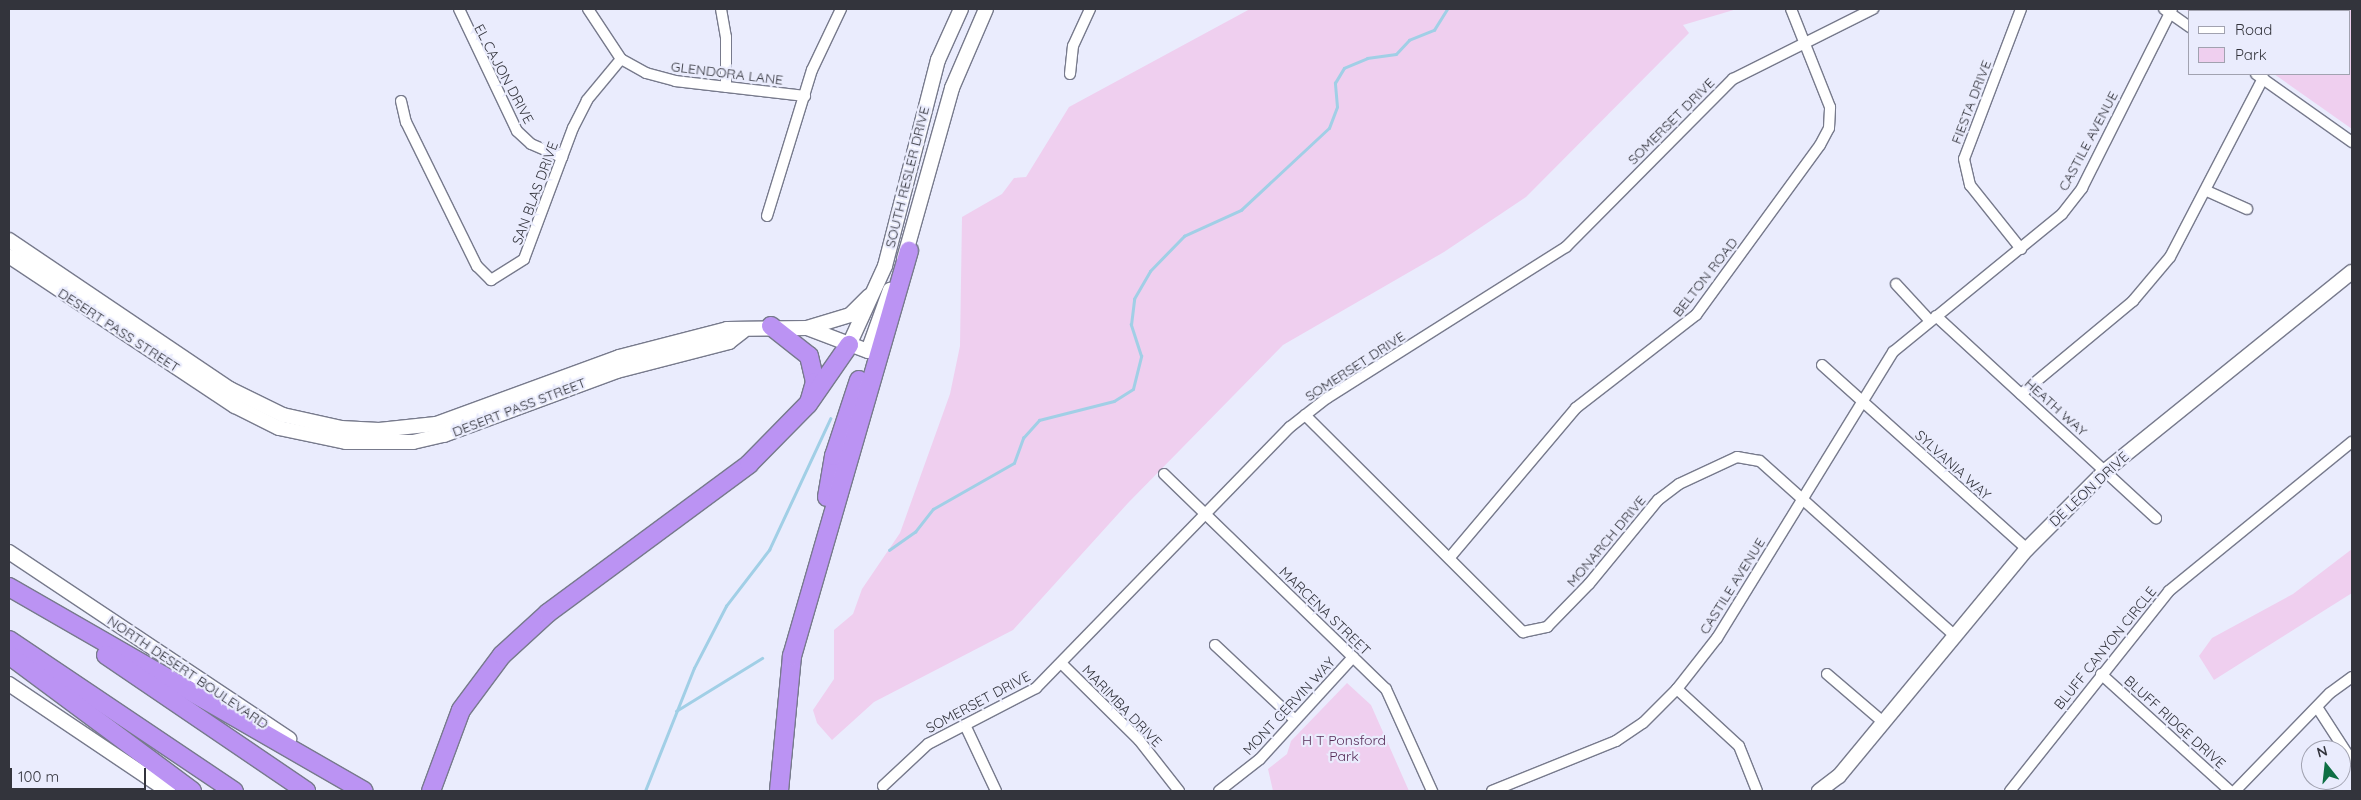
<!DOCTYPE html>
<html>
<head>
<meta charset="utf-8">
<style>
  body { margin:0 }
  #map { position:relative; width:2361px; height:800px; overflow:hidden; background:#eaecfd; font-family:Quicksand,sans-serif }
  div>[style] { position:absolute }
  .green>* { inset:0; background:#efcfef }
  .stream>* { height:2.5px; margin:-1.25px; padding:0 1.25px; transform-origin:1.25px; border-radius:1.25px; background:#a1cfe6 }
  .roads { filter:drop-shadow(1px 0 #777a8c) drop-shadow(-1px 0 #777a8c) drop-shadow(0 1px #777a8c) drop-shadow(0 -1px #777a8c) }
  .street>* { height:10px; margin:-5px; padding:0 5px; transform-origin:5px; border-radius:5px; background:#fff }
  .secondary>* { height:14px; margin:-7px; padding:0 7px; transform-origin:7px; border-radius:7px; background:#fff }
  .highway>* { height:18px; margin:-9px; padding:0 9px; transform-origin:9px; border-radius:9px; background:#bb93f3 }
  span { translate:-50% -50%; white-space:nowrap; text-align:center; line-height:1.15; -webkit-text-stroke:4.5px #eaecfd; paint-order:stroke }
  .street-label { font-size:14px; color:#33343c }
  .park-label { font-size:14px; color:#572d58 }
  .frame { position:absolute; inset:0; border:10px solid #33343c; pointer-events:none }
  .legend { position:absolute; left:2188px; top:10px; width:162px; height:65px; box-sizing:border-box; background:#eaecfd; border:1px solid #a1a2b0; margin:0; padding:6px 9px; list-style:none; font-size:15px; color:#33343c }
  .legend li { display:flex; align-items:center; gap:10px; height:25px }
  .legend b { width:25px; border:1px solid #a1a2b0 }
  .north { position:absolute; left:2301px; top:740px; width:50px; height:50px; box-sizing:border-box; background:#eaecfd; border:1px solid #a1a2b0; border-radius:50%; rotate:344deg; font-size:14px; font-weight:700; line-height:20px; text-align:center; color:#33343c }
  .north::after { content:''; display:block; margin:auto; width:18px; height:22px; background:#0e6f44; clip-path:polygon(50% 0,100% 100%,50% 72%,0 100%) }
  .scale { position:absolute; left:10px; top:768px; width:136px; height:22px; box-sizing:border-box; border:2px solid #33343c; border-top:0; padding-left:6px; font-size:15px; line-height:18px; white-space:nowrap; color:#33343c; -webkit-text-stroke:4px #eaecfd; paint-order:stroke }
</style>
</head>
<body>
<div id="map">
  <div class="green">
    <i style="clip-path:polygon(1250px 9px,1737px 9px,1683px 25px,1689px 33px,1526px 197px,1444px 252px,1283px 345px,1128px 503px,1013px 630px,874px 702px,832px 740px,817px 723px,813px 710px,834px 679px,834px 630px,853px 614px,862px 589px,900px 533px,950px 394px,960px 346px,962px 217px,1002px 194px,1014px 178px,1026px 177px,1069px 107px)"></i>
    <i style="clip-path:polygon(2186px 9px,2352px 9px,2352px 129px,2274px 74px,2350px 74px,2350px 11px,2190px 14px)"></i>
    <i style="clip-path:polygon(2352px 549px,2352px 593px,2214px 680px,2199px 656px,2212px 638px,2293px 594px)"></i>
    <i style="clip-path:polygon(1347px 683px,1371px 705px,1409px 791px,1273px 791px,1268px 769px,1287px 754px,1291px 741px)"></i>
  </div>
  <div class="stream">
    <i style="left:889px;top:550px;width:32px;rotate:-35deg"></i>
    <i style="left:915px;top:532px;width:29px;rotate:-52deg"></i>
    <i style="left:933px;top:509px;width:93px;rotate:-29.6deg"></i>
    <i style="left:1014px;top:463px;width:27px;rotate:-70deg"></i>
    <i style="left:1023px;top:438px;width:24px;rotate:-48deg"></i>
    <i style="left:1039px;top:420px;width:77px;rotate:-14.2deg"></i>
    <i style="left:1114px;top:401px;width:22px;rotate:-32deg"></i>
    <i style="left:1133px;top:389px;width:34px;rotate:-76deg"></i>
    <i style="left:1141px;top:356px;width:33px;rotate:-108deg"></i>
    <i style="left:1131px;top:325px;width:26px;rotate:-83deg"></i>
    <i style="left:1134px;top:299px;width:32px;rotate:-60deg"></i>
    <i style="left:1150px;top:271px;width:49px;rotate:-45.8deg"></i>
    <i style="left:1184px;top:236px;width:63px;rotate:-24.5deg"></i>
    <i style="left:1241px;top:210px;width:120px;rotate:-43deg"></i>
    <i style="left:1329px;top:128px;width:22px;rotate:-69deg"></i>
    <i style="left:1337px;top:107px;width:24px;rotate:-95deg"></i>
    <i style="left:1335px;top:83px;width:17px;rotate:-59deg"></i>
    <i style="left:1344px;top:68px;width:25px;rotate:-23deg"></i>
    <i style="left:1367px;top:58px;width:29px;rotate:-8deg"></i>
    <i style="left:1396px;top:54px;width:19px;rotate:-47deg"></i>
    <i style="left:1409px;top:40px;width:27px;rotate:-22deg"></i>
    <i style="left:1434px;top:30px;width:25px;rotate:-58deg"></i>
    <i style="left:676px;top:711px;width:101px;rotate:-31.6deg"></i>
    <i style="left:645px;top:791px;width:132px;rotate:-68.3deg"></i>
    <i style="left:694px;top:668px;width:70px;rotate:-62.7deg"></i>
    <i style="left:726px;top:606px;width:71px;rotate:-52.5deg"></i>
    <i style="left:769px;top:550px;width:145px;rotate:-65deg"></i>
  </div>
  <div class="roads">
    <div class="street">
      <i style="left:459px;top:9px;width:135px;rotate:64.6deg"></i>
      <i style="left:517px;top:131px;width:19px;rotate:43deg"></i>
      <i style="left:531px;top:144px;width:34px;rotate:23deg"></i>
      <i style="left:588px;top:9px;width:60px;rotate:56.6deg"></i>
      <i style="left:621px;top:59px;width:29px;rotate:29deg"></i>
      <i style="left:646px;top:73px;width:30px;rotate:15deg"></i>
      <i style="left:675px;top:81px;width:131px;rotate:6.6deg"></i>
      <i style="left:721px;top:9px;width:28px;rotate:80deg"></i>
      <i style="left:726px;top:37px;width:50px;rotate:90deg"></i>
      <i style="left:2021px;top:9px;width:160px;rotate:110.8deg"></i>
      <i style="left:1964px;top:159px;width:27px;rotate:77deg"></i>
      <i style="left:1970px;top:185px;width:82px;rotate:51.4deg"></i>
      <i style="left:2164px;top:9px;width:32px;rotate:35deg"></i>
      <i style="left:1070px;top:74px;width:28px;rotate:-84deg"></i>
      <i style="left:1073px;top:46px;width:41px;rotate:-65.3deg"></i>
      <i style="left:2256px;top:74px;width:118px;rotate:35.3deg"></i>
      <i style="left:401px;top:101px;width:22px;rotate:77deg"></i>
      <i style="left:406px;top:122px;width:161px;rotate:63.8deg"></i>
      <i style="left:477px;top:266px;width:20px;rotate:45deg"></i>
      <i style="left:491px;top:280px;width:39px;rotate:-32deg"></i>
      <i style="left:524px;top:259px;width:140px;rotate:-69.5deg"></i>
      <i style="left:573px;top:128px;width:31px;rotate:-63deg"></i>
      <i style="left:587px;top:100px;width:53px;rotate:-50.3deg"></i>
      <i style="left:2207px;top:191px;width:44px;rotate:24.2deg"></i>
      <i style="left:767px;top:216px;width:153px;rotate:-72.9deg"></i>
      <i style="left:812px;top:70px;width:68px;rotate:-64.6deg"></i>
      <i style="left:1896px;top:284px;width:50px;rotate:47.4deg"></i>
      <i style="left:1936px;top:316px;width:299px;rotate:42.6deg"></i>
      <i style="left:1822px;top:365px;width:275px;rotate:41.9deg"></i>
      <i style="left:2021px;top:394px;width:146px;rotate:-39.7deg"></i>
      <i style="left:2133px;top:301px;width:57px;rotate:-49.9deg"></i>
      <i style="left:2170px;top:257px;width:202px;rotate:-62.5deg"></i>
      <i style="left:1305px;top:415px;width:308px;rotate:44.9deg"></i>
      <i style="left:1523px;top:632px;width:25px;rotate:-12deg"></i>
      <i style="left:1547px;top:627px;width:60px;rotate:-45.7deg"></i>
      <i style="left:1589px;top:584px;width:109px;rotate:-50.6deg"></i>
      <i style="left:1658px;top:500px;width:26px;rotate:-37deg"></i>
      <i style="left:1679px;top:484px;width:64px;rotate:-25deg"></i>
      <i style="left:1737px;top:457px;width:23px;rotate:10deg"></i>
      <i style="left:1760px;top:461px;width:259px;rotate:41.9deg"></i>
      <i style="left:1164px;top:474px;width:309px;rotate:44.1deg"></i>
      <i style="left:1386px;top:689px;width:112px;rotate:65.7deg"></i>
      <i style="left:1451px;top:556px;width:194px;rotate:-49.8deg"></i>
      <i style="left:1576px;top:408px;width:152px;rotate:-37.8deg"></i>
      <i style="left:1696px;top:315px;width:210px;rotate:-53.9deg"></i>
      <i style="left:1820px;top:145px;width:19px;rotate:-62deg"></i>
      <i style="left:1829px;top:128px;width:21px;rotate:-87deg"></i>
      <i style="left:1830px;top:107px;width:105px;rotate:-111.7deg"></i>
      <i style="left:1215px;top:645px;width:108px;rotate:43.1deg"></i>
      <i style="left:1063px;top:665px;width:107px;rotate:44.6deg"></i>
      <i style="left:1139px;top:740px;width:65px;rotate:51.9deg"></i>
      <i style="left:1827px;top:674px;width:74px;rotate:40.6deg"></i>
      <i style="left:2101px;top:674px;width:174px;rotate:42.2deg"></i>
      <i style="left:1677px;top:689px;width:84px;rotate:42.6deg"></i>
      <i style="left:1739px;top:746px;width:48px;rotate:68.2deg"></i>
      <i style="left:2317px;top:707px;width:64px;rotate:57.1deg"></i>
      <i style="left:965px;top:725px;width:73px;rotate:64.8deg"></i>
      <i style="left:883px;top:786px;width:62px;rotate:-43deg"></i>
      <i style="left:928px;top:744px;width:122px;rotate:-27.4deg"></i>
      <i style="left:1036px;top:688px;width:364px;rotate:-45.8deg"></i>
      <i style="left:1290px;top:427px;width:47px;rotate:-38.1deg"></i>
      <i style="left:1327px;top:398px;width:283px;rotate:-32.3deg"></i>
      <i style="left:1566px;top:247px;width:237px;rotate:-45.2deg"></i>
      <i style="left:1733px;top:79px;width:157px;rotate:-26.6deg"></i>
      <i style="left:1219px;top:791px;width:52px;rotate:-38deg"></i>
      <i style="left:1260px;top:759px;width:138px;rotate:-47.6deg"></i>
      <i style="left:1492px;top:791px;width:134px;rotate:-22deg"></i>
      <i style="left:1616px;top:741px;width:32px;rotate:-34deg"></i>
      <i style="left:1643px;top:723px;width:48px;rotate:-45deg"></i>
      <i style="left:1677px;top:689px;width:65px;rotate:-51.9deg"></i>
      <i style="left:1717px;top:638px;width:336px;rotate:-58.4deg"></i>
      <i style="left:1893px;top:352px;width:218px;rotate:-39.2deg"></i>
      <i style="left:2062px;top:214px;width:33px;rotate:-52deg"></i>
      <i style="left:2082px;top:188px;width:200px;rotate:-63.3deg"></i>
      <i style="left:2010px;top:791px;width:256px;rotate:-51.5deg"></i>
      <i style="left:2169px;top:591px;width:236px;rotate:-39.2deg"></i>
      <i style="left:2235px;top:791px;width:136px;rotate:-45.9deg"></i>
      <i style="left:2330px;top:693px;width:27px;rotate:-36deg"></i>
    </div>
    <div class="secondary">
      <i style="left:9px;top:240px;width:267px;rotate:34deg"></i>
      <i style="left:230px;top:389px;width:59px;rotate:26.1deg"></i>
      <i style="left:283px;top:415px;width:59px;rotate:12.6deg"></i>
      <i style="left:341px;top:428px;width:38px;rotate:3deg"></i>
      <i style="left:379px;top:430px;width:57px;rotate:-6deg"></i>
      <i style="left:436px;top:424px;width:195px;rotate:-20.1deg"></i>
      <i style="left:619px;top:357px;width:112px;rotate:-14.5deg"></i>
      <i style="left:727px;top:329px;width:80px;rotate:-0.7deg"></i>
      <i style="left:807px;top:328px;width:65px;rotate:20.7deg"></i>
      <i style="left:868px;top:351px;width:65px;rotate:-70.2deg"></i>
      <i style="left:9px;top:256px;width:271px;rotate:33.6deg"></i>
      <i style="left:235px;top:406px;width:49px;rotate:26.6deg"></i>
      <i style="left:279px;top:428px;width:68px;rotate:11.8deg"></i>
      <i style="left:346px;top:442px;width:67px"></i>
      <i style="left:413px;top:442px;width:32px;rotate:-13deg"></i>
      <i style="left:444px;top:435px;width:184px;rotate:-20.3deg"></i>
      <i style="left:617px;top:371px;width:116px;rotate:-14.5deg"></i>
      <i style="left:729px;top:342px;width:18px;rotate:-38deg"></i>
      <i style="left:904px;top:259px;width:178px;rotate:-74.3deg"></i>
      <i style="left:952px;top:88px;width:86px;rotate:-66.7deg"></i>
      <i style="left:807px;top:328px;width:45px;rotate:-16.8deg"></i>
      <i style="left:850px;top:315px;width:27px;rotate:-45deg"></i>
      <i style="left:849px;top:345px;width:87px;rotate:-65.5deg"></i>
      <i style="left:885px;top:266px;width:213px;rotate:-75.6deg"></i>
      <i style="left:938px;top:60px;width:56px;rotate:-65.7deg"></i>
      <i style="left:9px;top:552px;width:337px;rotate:33.7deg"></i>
      <i style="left:9px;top:684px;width:192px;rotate:33.9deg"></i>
      <i style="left:1819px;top:791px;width:25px;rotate:-37deg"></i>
      <i style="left:1839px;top:776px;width:295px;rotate:-50.4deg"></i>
      <i style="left:2027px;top:549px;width:110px;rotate:-45deg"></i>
      <i style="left:2105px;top:471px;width:317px;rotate:-38.9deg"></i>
    </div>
    <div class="highway">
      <i style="left:771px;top:326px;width:48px;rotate:38.3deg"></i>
      <i style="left:809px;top:356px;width:27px;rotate:77deg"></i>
      <i style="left:815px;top:382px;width:19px;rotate:106deg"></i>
      <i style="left:827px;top:497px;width:42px;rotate:-80.3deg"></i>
      <i style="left:834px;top:456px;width:80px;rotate:-71.8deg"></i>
      <i style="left:9px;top:587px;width:409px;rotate:29.9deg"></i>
      <i style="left:9px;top:640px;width:271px;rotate:33.9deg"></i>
      <i style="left:9px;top:655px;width:228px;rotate:36.6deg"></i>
      <i style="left:106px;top:655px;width:242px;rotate:34.2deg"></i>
      <i style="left:431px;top:791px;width:86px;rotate:-69.7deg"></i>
      <i style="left:461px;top:710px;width:69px;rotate:-53.3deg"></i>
      <i style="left:502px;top:655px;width:62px;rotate:-42.4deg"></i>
      <i style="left:548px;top:613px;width:250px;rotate:-36.5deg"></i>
      <i style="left:749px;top:464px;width:84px;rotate:-45.5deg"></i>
      <i style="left:808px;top:404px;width:72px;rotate:-55.2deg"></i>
      <i style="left:779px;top:791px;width:136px;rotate:-84.5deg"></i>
      <i style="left:792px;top:656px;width:422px;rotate:-73.9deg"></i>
    </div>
  </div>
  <div class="street-label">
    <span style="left:727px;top:73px;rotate:7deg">GLENDORA LANE</span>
    <span style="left:504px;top:74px;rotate:62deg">EL CAJON DRIVE</span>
    <span style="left:1971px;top:102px;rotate:-69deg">FIESTA DRIVE</span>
    <span style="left:1671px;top:121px;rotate:-45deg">SOMERSET DRIVE</span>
    <span style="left:2088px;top:141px;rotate:-62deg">CASTILE AVENUE</span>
    <span style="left:907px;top:177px;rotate:-76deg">SOUTH RESLER DRIVE</span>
    <span style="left:535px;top:193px;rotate:-70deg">SAN BLAS DRIVE</span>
    <span style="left:1705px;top:277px;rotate:-52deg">BELTON ROAD</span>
    <span style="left:119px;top:330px;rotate:33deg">DESERT PASS STREET</span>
    <span style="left:1355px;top:366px;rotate:-33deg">SOMERSET DRIVE</span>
    <span style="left:519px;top:407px;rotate:-21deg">DESERT PASS STREET</span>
    <span style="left:2056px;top:407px;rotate:42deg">HEATH WAY</span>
    <span style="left:1953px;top:465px;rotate:42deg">SYLVANIA WAY</span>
    <span style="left:2089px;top:489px;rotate:-43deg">DE LEON DRIVE</span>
    <span style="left:1606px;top:541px;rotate:-50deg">MONARCH DRIVE</span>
    <span style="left:1732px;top:586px;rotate:-58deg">CASTILE AVENUE</span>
    <span style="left:1325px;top:611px;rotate:44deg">MARCENA STREET</span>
    <span style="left:2105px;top:648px;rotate:-51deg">BLUFF CANYON CIRCLE</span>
    <span style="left:188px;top:672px;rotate:34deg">NORTH DESERT BOULEVARD</span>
    <span style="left:978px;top:702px;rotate:-28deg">SOMERSET DRIVE</span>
    <span style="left:1122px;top:706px;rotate:46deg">MARIMBA DRIVE</span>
    <span style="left:1289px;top:706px;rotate:-47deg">MONT CERVIN WAY</span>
    <span style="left:2175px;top:722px;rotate:42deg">BLUFF RIDGE DRIVE</span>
  </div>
  <div class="park-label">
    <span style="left:1344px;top:748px">H T Ponsford<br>Park</span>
  </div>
  <div class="frame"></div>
  <ul class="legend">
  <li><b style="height:6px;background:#fff"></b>Road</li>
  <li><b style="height:14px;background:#efcfef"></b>Park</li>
  </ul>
  <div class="north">N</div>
  <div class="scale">100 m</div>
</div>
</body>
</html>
